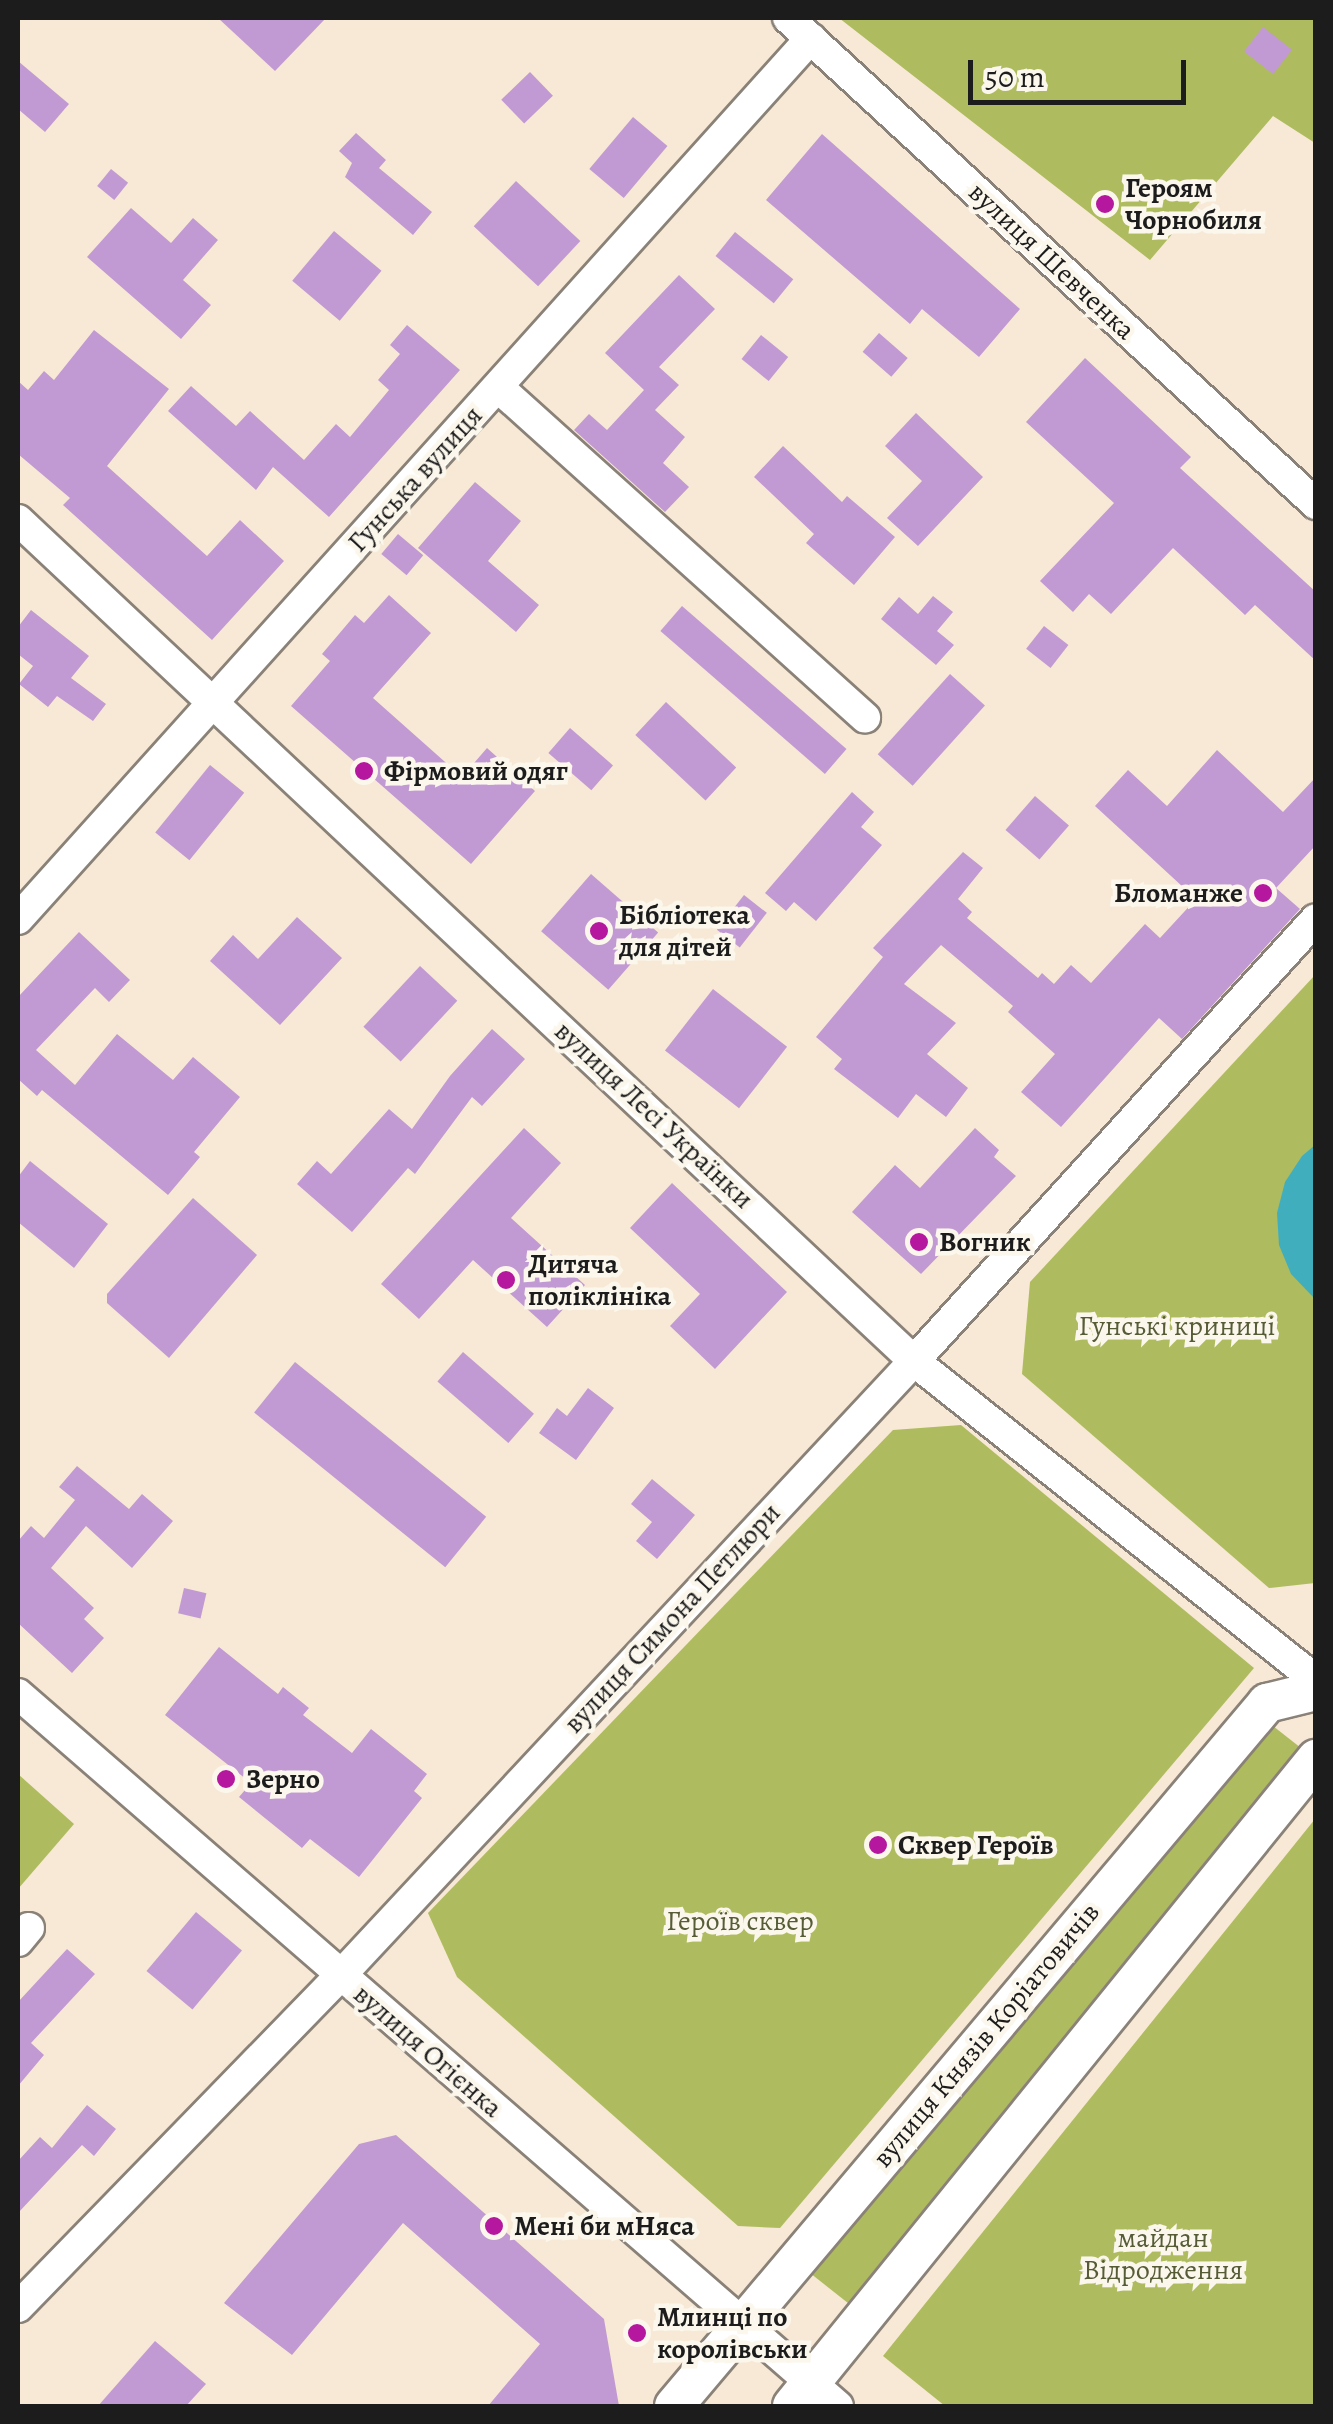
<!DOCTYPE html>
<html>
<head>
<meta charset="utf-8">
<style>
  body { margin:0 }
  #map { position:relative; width:1333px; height:2424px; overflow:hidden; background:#f7e9d5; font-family:Alegreya,serif }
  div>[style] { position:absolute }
  .green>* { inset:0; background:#aebb5e }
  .water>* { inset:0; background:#41aebe }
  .building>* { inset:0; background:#c29ad3; transform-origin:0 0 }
  .roads { filter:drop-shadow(2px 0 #8a8278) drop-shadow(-2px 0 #8a8278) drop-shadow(0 2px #8a8278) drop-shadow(0 -2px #8a8278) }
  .minor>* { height:30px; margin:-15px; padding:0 15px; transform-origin:15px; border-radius:15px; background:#fff }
  .major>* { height:38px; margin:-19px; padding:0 19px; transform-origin:19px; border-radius:19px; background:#fff }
  .dots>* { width:28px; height:28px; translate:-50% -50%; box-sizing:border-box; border:5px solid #fbf7ec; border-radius:50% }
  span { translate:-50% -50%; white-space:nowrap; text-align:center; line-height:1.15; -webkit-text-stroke:9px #fbf7ec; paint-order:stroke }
  .poi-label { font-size:28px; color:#1c1c1c; font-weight:700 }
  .left { translate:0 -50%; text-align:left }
  .right { translate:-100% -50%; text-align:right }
  .street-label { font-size:28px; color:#1c1c1c }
  .park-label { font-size:28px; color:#565c36 }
  .frame { position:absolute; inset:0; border:20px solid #1c1c1c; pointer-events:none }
  .scale { position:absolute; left:968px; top:60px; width:218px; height:45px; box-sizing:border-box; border:5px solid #1c1c1c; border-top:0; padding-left:12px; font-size:30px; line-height:35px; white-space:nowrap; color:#1c1c1c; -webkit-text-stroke:8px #fbf7ec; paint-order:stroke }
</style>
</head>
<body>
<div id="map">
  <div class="green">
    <i style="clip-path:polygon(839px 18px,1315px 18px,1315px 143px,1273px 116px,1150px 260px)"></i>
    <i style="clip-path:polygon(1315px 975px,1315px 1583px,1269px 1588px,1022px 1374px,1030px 1282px)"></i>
    <i style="clip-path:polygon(961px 1425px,1254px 1668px,780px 2228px,738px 2226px,457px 1977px,428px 1913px,893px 1430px)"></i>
    <i style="clip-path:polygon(1273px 1726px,1301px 1748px,853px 2307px,810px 2273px)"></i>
    <i style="clip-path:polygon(18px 1774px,74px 1824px,18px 1889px)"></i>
    <i style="clip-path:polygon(1315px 1819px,1315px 2406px,945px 2406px,883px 2356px)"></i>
  </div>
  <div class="water">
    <i style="clip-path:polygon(1315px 1145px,1315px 1299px,1291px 1274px,1279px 1245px,1277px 1213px,1285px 1182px,1302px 1156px)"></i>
  </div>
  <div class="building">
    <i style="clip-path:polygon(218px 18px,326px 18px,275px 71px)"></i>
    <i style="left:1263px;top:27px;width:37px;height:31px;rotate:38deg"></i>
    <i style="clip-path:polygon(18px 61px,69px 104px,45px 132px,18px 109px)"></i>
    <i style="left:530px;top:72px;width:33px;height:40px;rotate:46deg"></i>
    <i style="left:633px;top:117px;width:45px;height:68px;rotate:40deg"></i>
    <i style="clip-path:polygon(356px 133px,386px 160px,379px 168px,432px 212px,413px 235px,345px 177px,352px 163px,339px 151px)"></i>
    <i style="clip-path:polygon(822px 134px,1020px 309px,979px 357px,922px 309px,910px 324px,766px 200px)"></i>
    <i style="left:111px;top:169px;width:22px;height:22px;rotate:39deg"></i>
    <i style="left:516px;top:181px;width:88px;height:62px;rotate:43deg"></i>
    <i style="clip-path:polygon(131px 208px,171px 243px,193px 218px,218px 240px,183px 280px,211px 305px,181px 339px,87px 257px)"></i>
    <i style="left:334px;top:231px;width:62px;height:65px;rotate:40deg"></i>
    <i style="left:735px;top:232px;width:75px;height:31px;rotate:39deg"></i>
    <i style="clip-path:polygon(679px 275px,715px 309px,659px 367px,679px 385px,655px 410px,685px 437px,663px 463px,689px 487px,665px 512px,574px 430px,589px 414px,607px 430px,644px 390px,605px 353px)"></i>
    <i style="clip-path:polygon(407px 325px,460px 370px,329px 517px,273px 467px,256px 490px,168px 411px,191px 386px,236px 426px,250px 411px,304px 460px,336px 424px,350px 437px,389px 390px,378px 380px,400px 354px,390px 345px)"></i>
    <i style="clip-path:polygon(94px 330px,169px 389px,107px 466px,207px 556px,240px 520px,284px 561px,212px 640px,63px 505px,70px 498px,18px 454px,18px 381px,28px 390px,44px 371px,54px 380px)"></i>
    <i style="left:879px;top:333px;width:38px;height:25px;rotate:41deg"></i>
    <i style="left:761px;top:335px;width:35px;height:31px;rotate:39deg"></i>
    <i style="clip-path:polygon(1085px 358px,1191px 457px,1180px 468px,1316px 592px,1316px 661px,1255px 605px,1245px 615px,1173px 548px,1111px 614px,1089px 594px,1073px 612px,1040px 581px,1114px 503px,1026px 422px)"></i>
    <i style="clip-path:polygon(916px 413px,983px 477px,918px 546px,887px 518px,922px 481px,885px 446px)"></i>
    <i style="clip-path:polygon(783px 446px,842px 502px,847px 496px,895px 537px,854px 585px,806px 543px,814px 534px,754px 477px)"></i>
    <i style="clip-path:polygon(475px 482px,521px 521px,488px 561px,539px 605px,516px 632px,418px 548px)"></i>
    <i style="left:398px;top:534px;width:33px;height:26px;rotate:40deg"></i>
    <i style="clip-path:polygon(389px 595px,431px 633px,373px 698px,462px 777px,487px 748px,535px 791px,471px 864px,291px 706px,330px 661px,322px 654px,355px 615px,364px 623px)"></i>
    <i style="clip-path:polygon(933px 596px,953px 612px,937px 631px,954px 645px,936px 665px,881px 619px,899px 597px,918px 614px)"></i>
    <i style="left:682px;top:606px;width:218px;height:33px;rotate:41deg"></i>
    <i style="clip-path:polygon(31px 610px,89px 656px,71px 678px,106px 704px,93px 721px,57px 696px,48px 707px,19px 684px,33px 666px,18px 654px,18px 627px)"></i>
    <i style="left:1044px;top:626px;width:31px;height:29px;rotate:38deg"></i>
    <i style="left:950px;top:674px;width:47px;height:108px;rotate:42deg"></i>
    <i style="left:666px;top:702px;width:96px;height:45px;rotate:43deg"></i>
    <i style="left:570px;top:728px;width:57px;height:33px;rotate:41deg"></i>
    <i style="clip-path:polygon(1217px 750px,1283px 812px,1316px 777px,1316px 845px,1276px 888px,1300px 909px,1182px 1039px,1159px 1018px,1061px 1127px,1021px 1092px,1055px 1054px,1008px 1012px,1013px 1006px,941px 945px,904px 984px,956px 1023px,927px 1054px,968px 1088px,946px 1117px,916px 1094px,898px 1118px,834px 1069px,842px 1059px,816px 1037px,883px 957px,873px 948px,963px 852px,983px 868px,958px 899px,972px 912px,967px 918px,1038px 978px,1042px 973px,1054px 984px,1071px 965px,1091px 983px,1145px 924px,1160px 938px,1196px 899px,1095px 806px,1128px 770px,1167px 806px)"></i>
    <i style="left:210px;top:765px;width:44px;height:87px;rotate:39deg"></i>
    <i style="clip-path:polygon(852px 792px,874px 812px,861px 827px,882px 845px,816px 921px,794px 902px,786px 911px,765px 893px)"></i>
    <i style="left:1035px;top:796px;width:45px;height:45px;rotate:41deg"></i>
    <i style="left:591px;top:874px;width:89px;height:76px;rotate:41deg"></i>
    <i style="left:744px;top:895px;width:29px;height:44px;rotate:38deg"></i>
    <i style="clip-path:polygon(297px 917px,342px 958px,280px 1025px,210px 961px,233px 935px,258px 959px)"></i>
    <i style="clip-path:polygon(79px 932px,130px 980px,109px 1002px,95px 988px,36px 1050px,75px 1085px,117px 1034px,173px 1080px,193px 1057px,240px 1097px,194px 1152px,200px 1157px,168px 1195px,42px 1090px,37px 1096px,18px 1079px,18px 997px)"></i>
    <i style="left:420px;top:966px;width:51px;height:83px;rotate:43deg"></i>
    <i style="left:713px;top:989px;width:94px;height:78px;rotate:38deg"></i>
    <i style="clip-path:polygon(492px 1029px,525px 1059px,482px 1106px,472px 1097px,415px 1174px,408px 1168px,352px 1232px,297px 1184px,317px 1161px,331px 1174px,389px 1109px,412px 1129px,450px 1076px)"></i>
    <i style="clip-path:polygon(524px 1128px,561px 1163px,511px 1218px,585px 1285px,547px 1327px,473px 1260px,419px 1319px,381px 1284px)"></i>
    <i style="clip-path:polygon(975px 1128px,999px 1150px,994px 1157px,1016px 1176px,921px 1274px,852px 1212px,895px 1165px,920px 1188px)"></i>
    <i style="clip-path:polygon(30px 1161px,108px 1224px,74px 1268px,18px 1222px,18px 1177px)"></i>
    <i style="clip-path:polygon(672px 1183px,787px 1292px,715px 1369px,670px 1326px,700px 1294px,630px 1228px)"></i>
    <i style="clip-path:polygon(193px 1198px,257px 1255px,169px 1358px,107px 1303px,107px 1294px)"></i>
    <i style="left:463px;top:1352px;width:94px;height:39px;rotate:41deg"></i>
    <i style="left:295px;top:1362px;width:246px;height:65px;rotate:39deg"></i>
    <i style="clip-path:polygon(588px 1388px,614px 1408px,576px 1460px,539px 1433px,557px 1408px,567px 1416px)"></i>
    <i style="clip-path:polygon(77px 1466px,129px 1509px,142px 1494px,173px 1521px,132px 1568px,86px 1526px,51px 1568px,94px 1608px,84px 1619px,104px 1638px,72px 1673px,18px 1623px,18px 1541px,31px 1526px,44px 1538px,75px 1500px,59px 1487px)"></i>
    <i style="clip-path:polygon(652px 1479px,695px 1515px,657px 1559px,636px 1541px,652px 1522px,631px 1504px)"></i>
    <i style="left:184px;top:1588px;width:23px;height:26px;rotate:13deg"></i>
    <i style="clip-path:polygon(219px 1647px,278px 1694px,283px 1687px,309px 1708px,303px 1715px,352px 1753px,371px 1729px,427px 1774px,414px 1791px,422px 1798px,359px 1877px,310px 1839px,302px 1848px,239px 1797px,251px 1783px,165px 1715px)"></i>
    <i style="left:196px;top:1912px;width:60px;height:77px;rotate:40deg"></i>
    <i style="clip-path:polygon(67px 1949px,95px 1974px,31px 2043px,44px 2055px,18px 2086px,18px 2002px)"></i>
    <i style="clip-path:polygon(87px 2105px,116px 2129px,94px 2156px,82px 2145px,18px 2213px,18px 2161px,40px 2137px,52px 2148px)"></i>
    <i style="clip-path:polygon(396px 2135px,604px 2319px,619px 2406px,488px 2406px,540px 2344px,403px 2223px,292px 2355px,224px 2303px,359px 2144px)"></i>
    <i style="clip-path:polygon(155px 2341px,206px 2384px,186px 2406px,98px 2406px)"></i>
  </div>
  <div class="roads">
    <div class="minor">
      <i style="left:788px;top:18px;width:718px;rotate:42.63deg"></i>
      <i style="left:498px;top:387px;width:494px;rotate:42deg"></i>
      <i style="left:18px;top:520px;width:1229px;rotate:43.19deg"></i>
      <i style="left:914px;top:1361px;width:513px;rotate:38.43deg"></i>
      <i style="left:18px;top:919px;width:1185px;rotate:-48.01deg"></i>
      <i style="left:18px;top:1694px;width:1086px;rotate:40.97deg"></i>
      <i style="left:18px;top:1941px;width:17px;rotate:-50deg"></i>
      <i style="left:18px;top:2307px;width:463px;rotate:-45.8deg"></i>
      <i style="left:341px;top:1975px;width:840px;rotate:-46.98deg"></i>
      <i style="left:914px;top:1361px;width:597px;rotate:-47.71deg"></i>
    </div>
    <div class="major">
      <i style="left:674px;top:2406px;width:920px;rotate:-49.85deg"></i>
      <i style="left:1267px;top:1703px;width:50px;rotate:-13.8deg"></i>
      <i style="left:792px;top:2406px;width:833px;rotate:-51deg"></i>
    </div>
  </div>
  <div class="dots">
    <i style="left:1105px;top:204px;background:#b5179e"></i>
    <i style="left:364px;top:771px;background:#b5179e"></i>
    <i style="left:1263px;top:893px;background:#b5179e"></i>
    <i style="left:599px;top:931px;background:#b5179e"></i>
    <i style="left:919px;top:1242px;background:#b5179e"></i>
    <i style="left:506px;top:1280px;background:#b5179e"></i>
    <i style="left:226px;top:1779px;background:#b5179e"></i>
    <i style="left:878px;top:1845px;background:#b5179e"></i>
    <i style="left:494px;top:2226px;background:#b5179e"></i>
    <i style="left:637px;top:2333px;background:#b5179e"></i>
  </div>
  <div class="poi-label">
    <span class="left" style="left:1125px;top:204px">Героям<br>Чорнобиля</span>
    <span class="left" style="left:384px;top:771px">Фірмовий одяг</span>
    <span class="right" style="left:1243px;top:893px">Бломанже</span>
    <span class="left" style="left:619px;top:931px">Бібліотека<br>для дітей</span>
    <span class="left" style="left:939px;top:1242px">Вогник</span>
    <span class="left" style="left:528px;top:1280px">Дитяча<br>поліклініка</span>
    <span class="left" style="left:246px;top:1779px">Зерно</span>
    <span class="left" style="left:898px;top:1845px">Сквер Героїв</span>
    <span class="left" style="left:514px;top:2226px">Мені би мНяса</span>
    <span class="left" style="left:657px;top:2333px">Млинці по<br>королівськи</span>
  </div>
  <div class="street-label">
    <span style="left:1052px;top:261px;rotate:43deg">вулиця Шевченка</span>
    <span style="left:415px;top:479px;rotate:-48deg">Гунська вулиця</span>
    <span style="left:654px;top:1115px;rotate:43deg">вулиця Лесі Українки</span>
    <span style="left:672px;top:1618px;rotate:-47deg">вулиця Симона Петлюри</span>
    <span style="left:986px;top:2035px;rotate:-50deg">вулиця Князів Коріатовичів</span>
    <span style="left:428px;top:2051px;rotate:41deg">вулиця Огієнка</span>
  </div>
  <div class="park-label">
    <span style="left:1177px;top:1326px">Гунські криниці</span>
    <span style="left:740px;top:1921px">Героїв сквер</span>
    <span style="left:1163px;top:2254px">майдан<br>Відродження</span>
  </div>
  <div class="frame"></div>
  <div class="scale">50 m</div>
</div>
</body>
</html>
